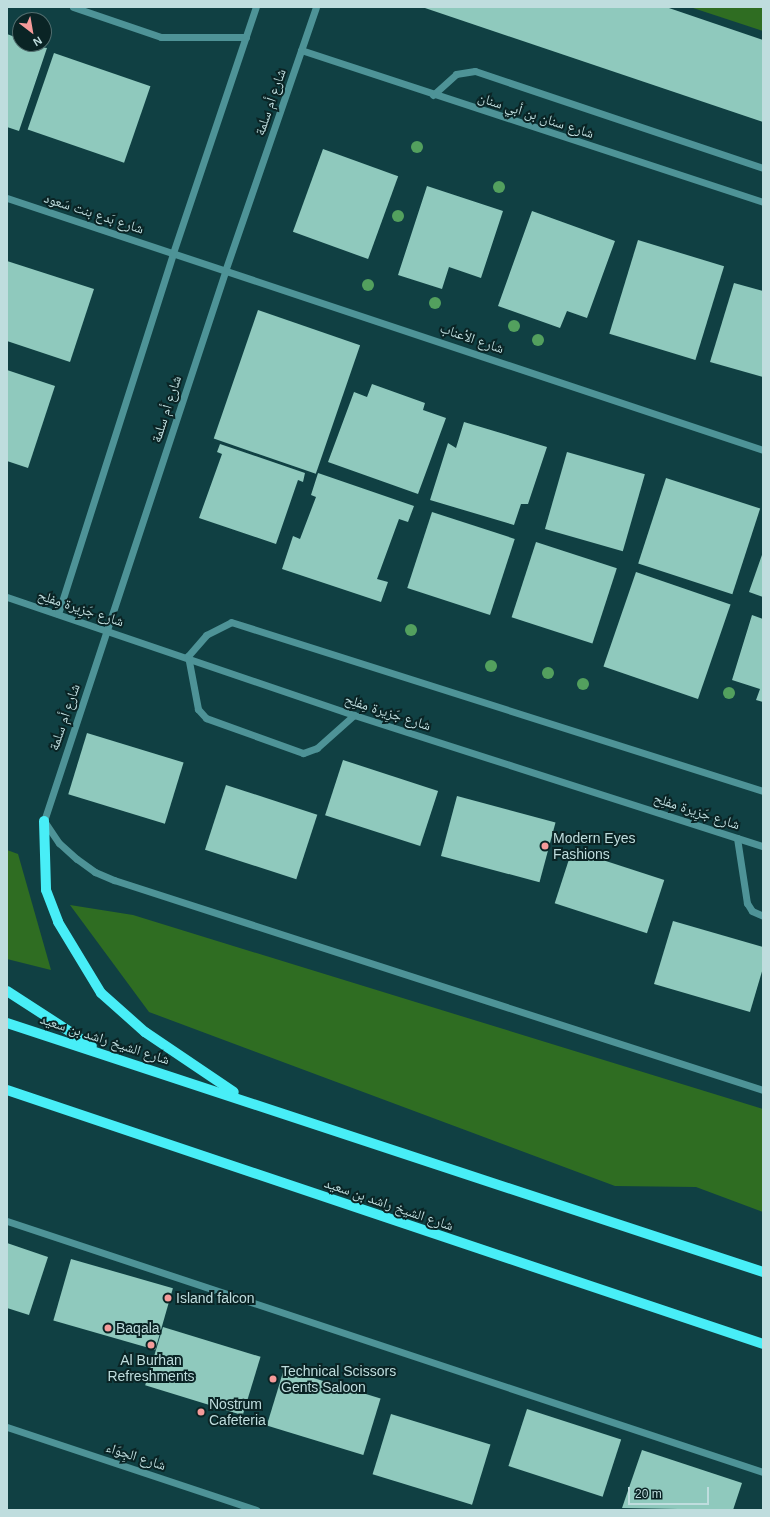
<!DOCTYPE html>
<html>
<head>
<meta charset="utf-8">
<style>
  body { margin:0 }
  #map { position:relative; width:770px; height:1517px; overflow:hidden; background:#104043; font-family:Helvetica,"Noto Naskh Arabic",sans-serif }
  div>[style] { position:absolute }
  .green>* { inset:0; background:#2f6d22 }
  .building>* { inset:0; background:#8fc9bd; transform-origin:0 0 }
  .minor>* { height:7px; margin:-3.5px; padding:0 3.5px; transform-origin:3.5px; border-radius:3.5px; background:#4e9397 }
  .major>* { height:10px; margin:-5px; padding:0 5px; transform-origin:5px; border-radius:5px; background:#48eef7 }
  .trees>* { width:12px; height:12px; margin:-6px; border-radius:50%; background:#53a05e }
  .dots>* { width:11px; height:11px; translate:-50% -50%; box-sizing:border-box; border:2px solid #0a2425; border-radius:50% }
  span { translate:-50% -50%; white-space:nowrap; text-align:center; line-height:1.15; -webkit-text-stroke:4px #0a2425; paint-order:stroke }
  .street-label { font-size:14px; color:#bfddde }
  .poi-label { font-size:14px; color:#bfddde }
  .left { translate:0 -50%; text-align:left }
  .frame { position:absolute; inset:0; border:8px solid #bfddde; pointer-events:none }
  .north { position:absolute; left:12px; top:12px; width:40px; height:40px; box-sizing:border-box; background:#0a2425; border:1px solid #526e6f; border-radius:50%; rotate:149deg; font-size:11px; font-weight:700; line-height:16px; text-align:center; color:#bfddde }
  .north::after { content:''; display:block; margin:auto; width:14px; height:18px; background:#f59b9a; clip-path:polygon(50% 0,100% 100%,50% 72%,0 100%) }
  .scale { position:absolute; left:628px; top:1487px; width:81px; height:18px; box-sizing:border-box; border:2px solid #bfddde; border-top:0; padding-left:5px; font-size:12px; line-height:14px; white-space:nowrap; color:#bfddde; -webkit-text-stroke:3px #0a2425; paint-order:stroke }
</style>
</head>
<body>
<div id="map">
  <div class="green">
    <i style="clip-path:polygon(690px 7px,763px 7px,763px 31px)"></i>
    <i style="clip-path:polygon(7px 850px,18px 854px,51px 970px,7px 959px)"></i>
    <i style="clip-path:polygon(70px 905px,133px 915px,763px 1109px,763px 1212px,696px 1187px,615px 1186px,149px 1012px)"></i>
  </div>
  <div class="building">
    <i style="clip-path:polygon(422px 7px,666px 7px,763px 40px,763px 122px)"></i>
    <i style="clip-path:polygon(7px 34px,20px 39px,20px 44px,47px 48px,19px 131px,7px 127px)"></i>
    <i style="left:54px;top:53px;width:102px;height:81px;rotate:19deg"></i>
    <i style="left:323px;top:149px;width:80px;height:88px;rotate:20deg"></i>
    <i style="clip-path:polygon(427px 186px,503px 211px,481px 278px,449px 267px,442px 289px,398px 275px)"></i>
    <i style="clip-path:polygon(532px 211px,615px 241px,587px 318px,567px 311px,560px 328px,498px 306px)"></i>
    <i style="left:638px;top:240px;width:90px;height:98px;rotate:17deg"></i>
    <i style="clip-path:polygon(7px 261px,94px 289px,70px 362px,7px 341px)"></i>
    <i style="clip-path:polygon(734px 283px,763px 291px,763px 377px,710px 362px)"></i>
    <i style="left:258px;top:310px;width:108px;height:136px;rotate:19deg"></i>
    <i style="clip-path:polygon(7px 370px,55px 386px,28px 468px,7px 461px)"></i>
    <i style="clip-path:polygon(372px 384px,425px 403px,423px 410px,446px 418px,418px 494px,328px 462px,354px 392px,367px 397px)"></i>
    <i style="clip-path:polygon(464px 422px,547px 447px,528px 504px,521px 504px,514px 525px,430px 500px,448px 443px,456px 448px)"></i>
    <i style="clip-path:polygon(220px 444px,305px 473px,303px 482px,298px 480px,276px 544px,199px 518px,222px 454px,217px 452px)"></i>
    <i style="left:567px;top:452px;width:81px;height:80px;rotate:16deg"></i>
    <i style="clip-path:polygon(318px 473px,414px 506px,408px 522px,399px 519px,377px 579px,388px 582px,381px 602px,282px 569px,293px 536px,300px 539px,316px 497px,311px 495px)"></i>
    <i style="left:666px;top:478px;width:99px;height:90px;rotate:18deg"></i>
    <i style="left:432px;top:512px;width:87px;height:80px;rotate:18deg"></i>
    <i style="left:536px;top:542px;width:85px;height:79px;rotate:18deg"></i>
    <i style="clip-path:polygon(763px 552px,763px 597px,749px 592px)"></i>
    <i style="left:636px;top:572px;width:100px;height:100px;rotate:19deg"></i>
    <i style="clip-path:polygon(752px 615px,763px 619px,763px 702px,756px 700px,760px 689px,732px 680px)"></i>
    <i style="left:87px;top:733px;width:101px;height:64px;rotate:17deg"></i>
    <i style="left:343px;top:760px;width:100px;height:58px;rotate:18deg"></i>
    <i style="left:226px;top:785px;width:96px;height:68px;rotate:18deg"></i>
    <i style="left:457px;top:796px;width:102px;height:62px;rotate:15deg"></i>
    <i style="left:572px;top:850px;width:97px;height:56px;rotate:18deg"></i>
    <i style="clip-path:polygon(673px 921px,763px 947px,763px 968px,750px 1012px,654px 984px)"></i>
    <i style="clip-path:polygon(7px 1243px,48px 1257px,29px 1315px,7px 1308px)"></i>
    <i style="left:71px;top:1259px;width:106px;height:64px;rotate:16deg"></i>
    <i style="left:163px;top:1327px;width:102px;height:61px;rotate:17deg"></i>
    <i style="left:284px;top:1369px;width:101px;height:59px;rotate:17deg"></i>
    <i style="left:527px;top:1409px;width:99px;height:60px;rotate:18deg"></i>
    <i style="left:391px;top:1414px;width:104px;height:63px;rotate:17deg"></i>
    <i style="clip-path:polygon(642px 1450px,742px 1483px,733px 1510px,622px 1508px)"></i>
  </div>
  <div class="minor">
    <i style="left:73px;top:7px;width:93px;rotate:18.8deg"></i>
    <i style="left:161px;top:37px;width:85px"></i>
    <i style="left:316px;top:7px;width:277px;rotate:109deg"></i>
    <i style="left:226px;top:269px;width:581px;rotate:108.25deg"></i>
    <i style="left:44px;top:821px;width:27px;rotate:56deg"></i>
    <i style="left:59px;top:843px;width:24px;rotate:42deg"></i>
    <i style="left:77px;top:859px;width:22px;rotate:36deg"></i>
    <i style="left:95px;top:872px;width:21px;rotate:23deg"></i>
    <i style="left:114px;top:880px;width:682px;rotate:17.93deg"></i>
    <i style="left:301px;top:50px;width:486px;rotate:18.2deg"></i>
    <i style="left:433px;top:95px;width:31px;rotate:-42deg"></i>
    <i style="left:456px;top:74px;width:19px;rotate:-9deg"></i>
    <i style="left:475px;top:71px;width:304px;rotate:18.6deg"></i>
    <i style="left:7px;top:198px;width:797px;rotate:18.43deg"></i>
    <i style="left:7px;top:597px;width:367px;rotate:18.8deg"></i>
    <i style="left:354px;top:715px;width:429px;rotate:17.8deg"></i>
    <i style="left:58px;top:614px;width:379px;rotate:-72.3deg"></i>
    <i style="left:173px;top:253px;width:260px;rotate:-71.4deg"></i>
    <i style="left:354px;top:715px;width:50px;rotate:138.3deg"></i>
    <i style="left:317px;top:748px;width:15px;rotate:160deg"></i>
    <i style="left:303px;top:753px;width:103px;rotate:-160.2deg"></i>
    <i style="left:206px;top:718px;width:12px;rotate:-132deg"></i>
    <i style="left:198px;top:709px;width:54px;rotate:-100.7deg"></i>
    <i style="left:188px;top:656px;width:28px;rotate:-49deg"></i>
    <i style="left:206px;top:635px;width:28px;rotate:-27deg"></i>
    <i style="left:231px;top:622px;width:558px;rotate:17.62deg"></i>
    <i style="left:737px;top:838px;width:66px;rotate:81.3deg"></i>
    <i style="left:747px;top:903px;width:9px;rotate:58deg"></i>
    <i style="left:752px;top:911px;width:12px;rotate:24deg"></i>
    <i style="left:7px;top:1221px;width:797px;rotate:18.37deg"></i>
    <i style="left:7px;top:1427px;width:263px;rotate:18.4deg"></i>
  </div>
  <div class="major">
    <i style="left:44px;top:821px;width:69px;rotate:88.3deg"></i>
    <i style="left:46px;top:890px;width:34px;rotate:69deg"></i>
    <i style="left:58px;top:922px;width:83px;rotate:58.8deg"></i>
    <i style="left:101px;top:993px;width:59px;rotate:41.6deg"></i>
    <i style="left:145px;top:1032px;width:107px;rotate:34deg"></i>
    <i style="left:7px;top:991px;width:101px;rotate:32.9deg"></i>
    <i style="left:7px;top:1023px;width:796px;rotate:18.23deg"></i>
    <i style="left:7px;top:1090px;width:798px;rotate:18.57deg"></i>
  </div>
  <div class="trees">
    <i style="left:417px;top:147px"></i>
    <i style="left:499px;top:187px"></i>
    <i style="left:398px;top:216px"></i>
    <i style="left:368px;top:285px"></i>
    <i style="left:435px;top:303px"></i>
    <i style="left:514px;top:326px"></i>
    <i style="left:538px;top:340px"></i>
    <i style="left:411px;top:630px"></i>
    <i style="left:491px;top:666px"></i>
    <i style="left:548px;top:673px"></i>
    <i style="left:583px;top:684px"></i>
    <i style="left:729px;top:693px"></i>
  </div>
  <div class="dots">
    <i style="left:545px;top:846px;background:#f59b9a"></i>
    <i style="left:168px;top:1298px;background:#f59b9a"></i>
    <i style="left:108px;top:1328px;background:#f59b9a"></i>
    <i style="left:151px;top:1345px;background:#f59b9a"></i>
    <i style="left:273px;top:1379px;background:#f59b9a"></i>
    <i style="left:201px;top:1412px;background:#f59b9a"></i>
  </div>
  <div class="street-label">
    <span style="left:270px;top:102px;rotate:-71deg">شارع أم سلمة</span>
    <span style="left:536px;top:115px;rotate:18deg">شارع سنان بن أبي سنان</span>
    <span style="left:94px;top:213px;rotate:18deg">شارع بَدع بنت سَعود</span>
    <span style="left:472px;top:338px;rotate:19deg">شارع الأعناب</span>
    <span style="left:166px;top:409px;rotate:-72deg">شارع أم سلمة</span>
    <span style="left:81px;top:608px;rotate:18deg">شارع جَزِيرة مِفلِح</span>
    <span style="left:388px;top:712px;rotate:18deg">شارع جَزِيرة مِفلِح</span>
    <span style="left:64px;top:717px;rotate:-71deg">شارع أم سلمة</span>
    <span style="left:697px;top:811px;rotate:18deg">شارع جَزِيرة مِفلِح</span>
    <span style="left:105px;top:1039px;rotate:18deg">شارع الشيخ راشد بن سعيد</span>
    <span style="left:389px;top:1204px;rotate:19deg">شارع الشيخ راشد بن سعيد</span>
    <span style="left:136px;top:1456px;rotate:18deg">شارع الجِوَاء</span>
  </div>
  <div class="poi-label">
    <span class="left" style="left:553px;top:846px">Modern Eyes<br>Fashions</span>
    <span class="left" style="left:176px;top:1298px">Island falcon</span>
    <span class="left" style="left:116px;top:1328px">Baqala</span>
    <span style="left:151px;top:1368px">Al Burhan<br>Refreshments</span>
    <span class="left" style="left:281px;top:1379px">Technical Scissors<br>Gents Saloon</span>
    <span class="left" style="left:209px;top:1412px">Nostrum<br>Cafeteria</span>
  </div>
  <div class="frame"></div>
  <div class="north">N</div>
  <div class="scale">20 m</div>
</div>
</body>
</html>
